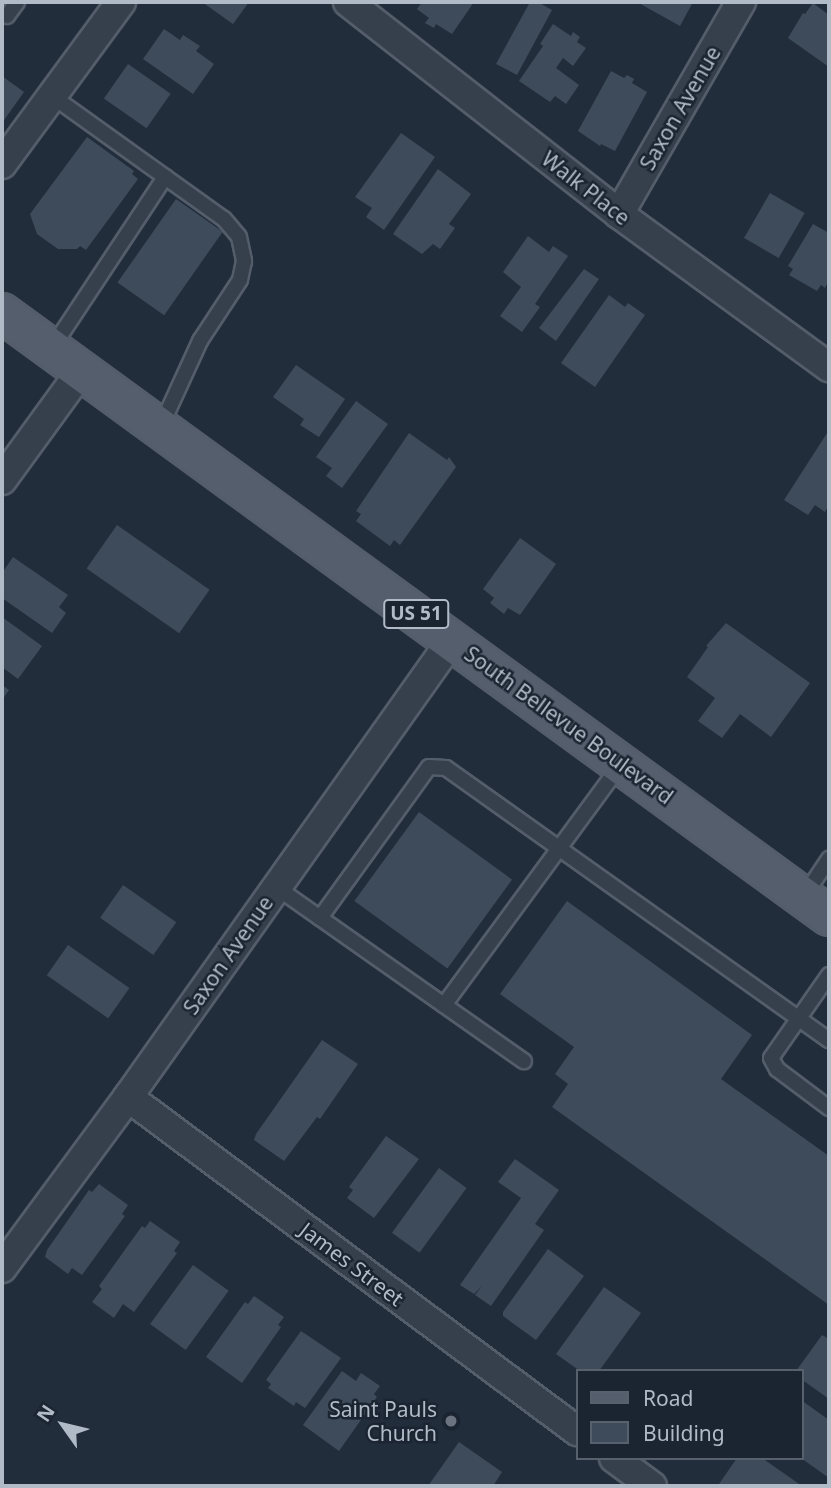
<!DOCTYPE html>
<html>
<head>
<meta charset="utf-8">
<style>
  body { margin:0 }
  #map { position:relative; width:831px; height:1488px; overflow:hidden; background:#222d3c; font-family:"Noto Sans",sans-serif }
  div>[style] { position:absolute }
  .building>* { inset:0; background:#3e4b5b; transform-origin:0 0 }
  .roads { filter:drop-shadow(2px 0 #545d6a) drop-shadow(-2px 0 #545d6a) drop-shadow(0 2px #545d6a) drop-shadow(0 -2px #545d6a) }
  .lane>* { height:14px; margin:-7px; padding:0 7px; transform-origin:7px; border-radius:7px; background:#363f4c }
  .street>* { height:28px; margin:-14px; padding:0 14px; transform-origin:14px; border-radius:14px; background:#363f4c }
  .primary>* { height:38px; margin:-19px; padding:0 19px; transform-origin:19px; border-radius:19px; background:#545e6c }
  .dots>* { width:19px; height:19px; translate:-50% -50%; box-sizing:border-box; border:4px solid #1b2431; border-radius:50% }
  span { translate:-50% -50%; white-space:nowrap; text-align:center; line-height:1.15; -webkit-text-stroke:5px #1b2431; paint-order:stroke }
  .shield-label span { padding:2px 5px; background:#1b2431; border:2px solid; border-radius:5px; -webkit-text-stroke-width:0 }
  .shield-label { font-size:19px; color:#b1bac7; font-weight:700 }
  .street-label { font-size:21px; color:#b1bac7 }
  .poi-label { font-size:21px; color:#b1bac7 }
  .right { translate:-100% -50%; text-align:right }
  .frame { position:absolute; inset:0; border:4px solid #b1bac7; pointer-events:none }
  .legend { position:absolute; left:576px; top:1369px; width:228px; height:91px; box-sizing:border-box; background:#1b2431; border:2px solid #57606d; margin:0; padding:9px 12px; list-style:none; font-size:21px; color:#b1bac7 }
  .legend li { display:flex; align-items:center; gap:14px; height:35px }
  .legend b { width:35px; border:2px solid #57606d }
  .north { position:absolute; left:28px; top:1390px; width:70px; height:70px; -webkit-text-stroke:5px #1b2431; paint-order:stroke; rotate:304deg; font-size:19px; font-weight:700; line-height:28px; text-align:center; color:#b1bac7 }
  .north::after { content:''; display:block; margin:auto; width:24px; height:32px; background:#b1bac7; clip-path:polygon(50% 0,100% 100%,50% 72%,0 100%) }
</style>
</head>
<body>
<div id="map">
  <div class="building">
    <i style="clip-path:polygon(202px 2px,249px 2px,233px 24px)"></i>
    <i style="clip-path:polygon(422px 2px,474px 2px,452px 34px,436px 24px,434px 28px,425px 23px,429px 18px,417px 9px)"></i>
    <i style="clip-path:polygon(530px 2px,538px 2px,552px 10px,517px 75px,496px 64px)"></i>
    <i style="clip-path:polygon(637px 2px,693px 2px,680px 26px)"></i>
    <i style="clip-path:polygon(813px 3px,829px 15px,829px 67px,788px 38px,803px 13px,805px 14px)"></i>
    <i style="clip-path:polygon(553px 24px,571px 36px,573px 32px,580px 37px,577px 42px,586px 48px,573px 66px,563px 58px,556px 68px,579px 85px,566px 104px,555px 96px,550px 102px,519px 81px,543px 46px,540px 44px)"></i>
    <i style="clip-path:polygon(164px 29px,180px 40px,183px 35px,200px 46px,196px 51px,214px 64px,193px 94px,143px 59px)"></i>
    <i style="left:128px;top:64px;width:52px;height:42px;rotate:35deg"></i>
    <i style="clip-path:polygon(611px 71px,624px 78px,627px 75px,634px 79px,632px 83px,647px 92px,615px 151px,601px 144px,600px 146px,578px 131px)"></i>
    <i style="clip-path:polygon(2px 76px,24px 92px,2px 123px)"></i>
    <i style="clip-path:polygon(401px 133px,435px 157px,384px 230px,366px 217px,372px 208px,355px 197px)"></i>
    <i style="clip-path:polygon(87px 137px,134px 171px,132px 174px,138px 179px,86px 250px,80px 246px,77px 249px,58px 249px,37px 234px,30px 214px)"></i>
    <i style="clip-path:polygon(438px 169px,471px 194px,449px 224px,455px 228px,440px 249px,433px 244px,422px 254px,393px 234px)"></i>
    <i style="left:770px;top:193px;width:40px;height:52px;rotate:30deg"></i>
    <i style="left:176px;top:199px;width:57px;height:102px;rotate:35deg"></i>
    <i style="clip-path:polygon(813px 224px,829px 233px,829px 280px,825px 288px,821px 285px,817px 291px,789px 275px,793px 269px,788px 266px)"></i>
    <i style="clip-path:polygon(528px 236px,549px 252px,553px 246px,568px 256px,535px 304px,540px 307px,522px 332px,500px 316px,521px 287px,503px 272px)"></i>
    <i style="clip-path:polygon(584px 269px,599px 279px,556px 341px,539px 328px)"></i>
    <i style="clip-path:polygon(609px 295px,625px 307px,628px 303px,645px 315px,595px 387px,561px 363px)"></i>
    <i style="clip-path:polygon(296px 365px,345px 399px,319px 437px,300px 425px,304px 419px,273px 397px)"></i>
    <i style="clip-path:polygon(356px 401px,388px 424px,342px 488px,326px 476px,332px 468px,316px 457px)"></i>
    <i style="clip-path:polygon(829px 430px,829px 505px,825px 512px,815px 505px,808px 515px,784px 500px)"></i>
    <i style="clip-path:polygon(409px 433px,447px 460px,449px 457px,456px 467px,400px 545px,394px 540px,390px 546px,356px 521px,361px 514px,356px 511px)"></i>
    <i style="left:117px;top:525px;width:113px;height:53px;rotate:35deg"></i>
    <i style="clip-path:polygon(520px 538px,556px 564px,520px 615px,508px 608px,504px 614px,490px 603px,494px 598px,483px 589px)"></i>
    <i style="clip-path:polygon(13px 557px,68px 595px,59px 607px,66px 613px,52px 633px,2px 598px,2px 573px)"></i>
    <i style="clip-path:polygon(2px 617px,42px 646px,18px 679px,2px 667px)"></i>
    <i style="clip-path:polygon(726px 623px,810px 683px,771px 737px,740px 714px,722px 738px,698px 721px,715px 698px,687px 677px,708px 647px,706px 646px)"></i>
    <i style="clip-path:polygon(2px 685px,9px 690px,2px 700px)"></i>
    <i style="left:419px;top:812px;width:115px;height:110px;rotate:36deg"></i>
    <i style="left:123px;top:885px;width:65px;height:40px;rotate:35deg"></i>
    <i style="clip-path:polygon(567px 901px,752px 1035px,721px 1079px,829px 1156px,829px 1305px,552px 1107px,568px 1084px,555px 1074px,574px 1047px,500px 994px)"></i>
    <i style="left:68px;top:945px;width:75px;height:37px;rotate:35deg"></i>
    <i style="clip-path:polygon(322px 1040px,358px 1064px,320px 1119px,317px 1117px,284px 1161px,254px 1140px,256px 1134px)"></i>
    <i style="clip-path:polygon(386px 1136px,419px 1159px,374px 1218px,347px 1198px,353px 1190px,349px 1187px)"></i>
    <i style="clip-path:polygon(515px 1159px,559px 1190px,535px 1224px,544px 1230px,491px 1306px,475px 1295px,482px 1286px,474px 1294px,460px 1285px,521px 1198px,498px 1182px)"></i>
    <i style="left:439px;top:1168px;width:34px;height:80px;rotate:36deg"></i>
    <i style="clip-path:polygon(99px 1184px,128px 1205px,122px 1214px,125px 1216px,82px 1275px,72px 1268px,68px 1274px,45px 1257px,47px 1250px,89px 1190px,92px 1192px)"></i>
    <i style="clip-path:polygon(150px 1221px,180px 1242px,174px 1251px,177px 1253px,134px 1312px,123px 1304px,114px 1318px,92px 1302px,102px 1289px,99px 1286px,142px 1226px,145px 1228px)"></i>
    <i style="clip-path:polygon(548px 1249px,584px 1276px,536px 1340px,503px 1316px,503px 1312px)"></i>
    <i style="left:193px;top:1265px;width:44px;height:73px;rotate:36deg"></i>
    <i style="clip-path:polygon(604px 1287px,641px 1313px,599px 1371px,580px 1371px,556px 1354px)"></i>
    <i style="clip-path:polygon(254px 1296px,284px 1317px,278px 1325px,281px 1327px,242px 1383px,206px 1357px,245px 1302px,248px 1304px)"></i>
    <i style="clip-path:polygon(301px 1331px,341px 1358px,305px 1408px,296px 1402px,294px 1406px,268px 1388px,271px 1384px,266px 1380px)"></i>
    <i style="clip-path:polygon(822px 1335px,829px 1339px,829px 1399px,801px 1379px,801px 1371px,796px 1371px)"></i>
    <i style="clip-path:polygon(342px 1371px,356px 1381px,361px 1373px,380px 1386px,374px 1394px,377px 1397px,339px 1451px,303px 1425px)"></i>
    <i style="clip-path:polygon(801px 1400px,829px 1420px,829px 1478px,801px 1458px)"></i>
    <i style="clip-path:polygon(459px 1442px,502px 1472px,493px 1486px,428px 1486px)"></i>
    <i style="clip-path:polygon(737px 1458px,762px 1458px,802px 1486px,722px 1486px,719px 1484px)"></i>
  </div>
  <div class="roads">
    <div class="lane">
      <i style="left:7px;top:16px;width:17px;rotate:-54deg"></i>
      <i style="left:52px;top:96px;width:211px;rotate:35.6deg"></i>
      <i style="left:224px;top:219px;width:23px;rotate:50deg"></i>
      <i style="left:239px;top:237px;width:25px;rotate:78deg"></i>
      <i style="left:244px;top:261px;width:19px;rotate:102deg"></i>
      <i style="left:240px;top:280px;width:73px;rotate:123.3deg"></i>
      <i style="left:200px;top:341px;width:94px;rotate:114.6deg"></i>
      <i style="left:52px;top:348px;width:205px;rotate:-56.5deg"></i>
      <i style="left:276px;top:887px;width:303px;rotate:35.1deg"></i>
      <i style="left:804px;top:896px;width:45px;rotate:-56deg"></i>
      <i style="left:320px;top:918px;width:186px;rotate:-54.2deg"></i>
      <i style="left:429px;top:767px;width:17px;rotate:3deg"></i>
      <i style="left:446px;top:768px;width:470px;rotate:35.4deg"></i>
      <i style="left:829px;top:975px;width:101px;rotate:124.9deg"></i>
      <i style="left:771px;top:1058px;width:13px;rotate:61deg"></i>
      <i style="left:777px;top:1069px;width:65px;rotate:36.9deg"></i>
      <i style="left:444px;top:1005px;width:298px;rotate:-53.7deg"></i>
    </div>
    <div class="street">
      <i style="left:348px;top:2px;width:344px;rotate:38deg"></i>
      <i style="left:619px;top:214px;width:260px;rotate:36.1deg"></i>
      <i style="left:2px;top:164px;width:201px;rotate:-53.7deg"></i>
      <i style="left:619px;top:214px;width:245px;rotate:-60.1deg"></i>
      <i style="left:2px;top:480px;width:136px;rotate:-54deg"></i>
      <i style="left:128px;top:1097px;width:560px;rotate:36.64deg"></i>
      <i style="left:2px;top:1268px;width:212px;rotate:-53.6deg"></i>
      <i style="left:128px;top:1097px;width:560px;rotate:-54.66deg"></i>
      <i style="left:614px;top:1458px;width:47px;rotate:36.4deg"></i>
    </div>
    <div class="primary">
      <i style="left:2px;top:313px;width:1023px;rotate:36.1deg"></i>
    </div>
  </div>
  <div class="dots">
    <i style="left:451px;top:1421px;background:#6b7280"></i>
  </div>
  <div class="shield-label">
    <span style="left:416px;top:614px">US 51</span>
  </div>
  <div class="street-label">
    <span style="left:680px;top:108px;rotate:-60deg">Saxon Avenue</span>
    <span style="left:586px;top:188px;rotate:38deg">Walk Place</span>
    <span style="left:569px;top:725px;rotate:36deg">South Bellevue Boulevard</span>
    <span style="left:228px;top:955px;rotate:-55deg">Saxon Avenue</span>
    <span style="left:352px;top:1264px;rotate:37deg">James Street</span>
  </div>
  <div class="poi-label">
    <span class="right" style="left:437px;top:1421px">Saint Pauls<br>Church</span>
  </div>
  <div class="frame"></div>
  <ul class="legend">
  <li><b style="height:9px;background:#545e6c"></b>Road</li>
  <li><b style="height:19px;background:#3e4b5b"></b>Building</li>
  </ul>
  <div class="north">N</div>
</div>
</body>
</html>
